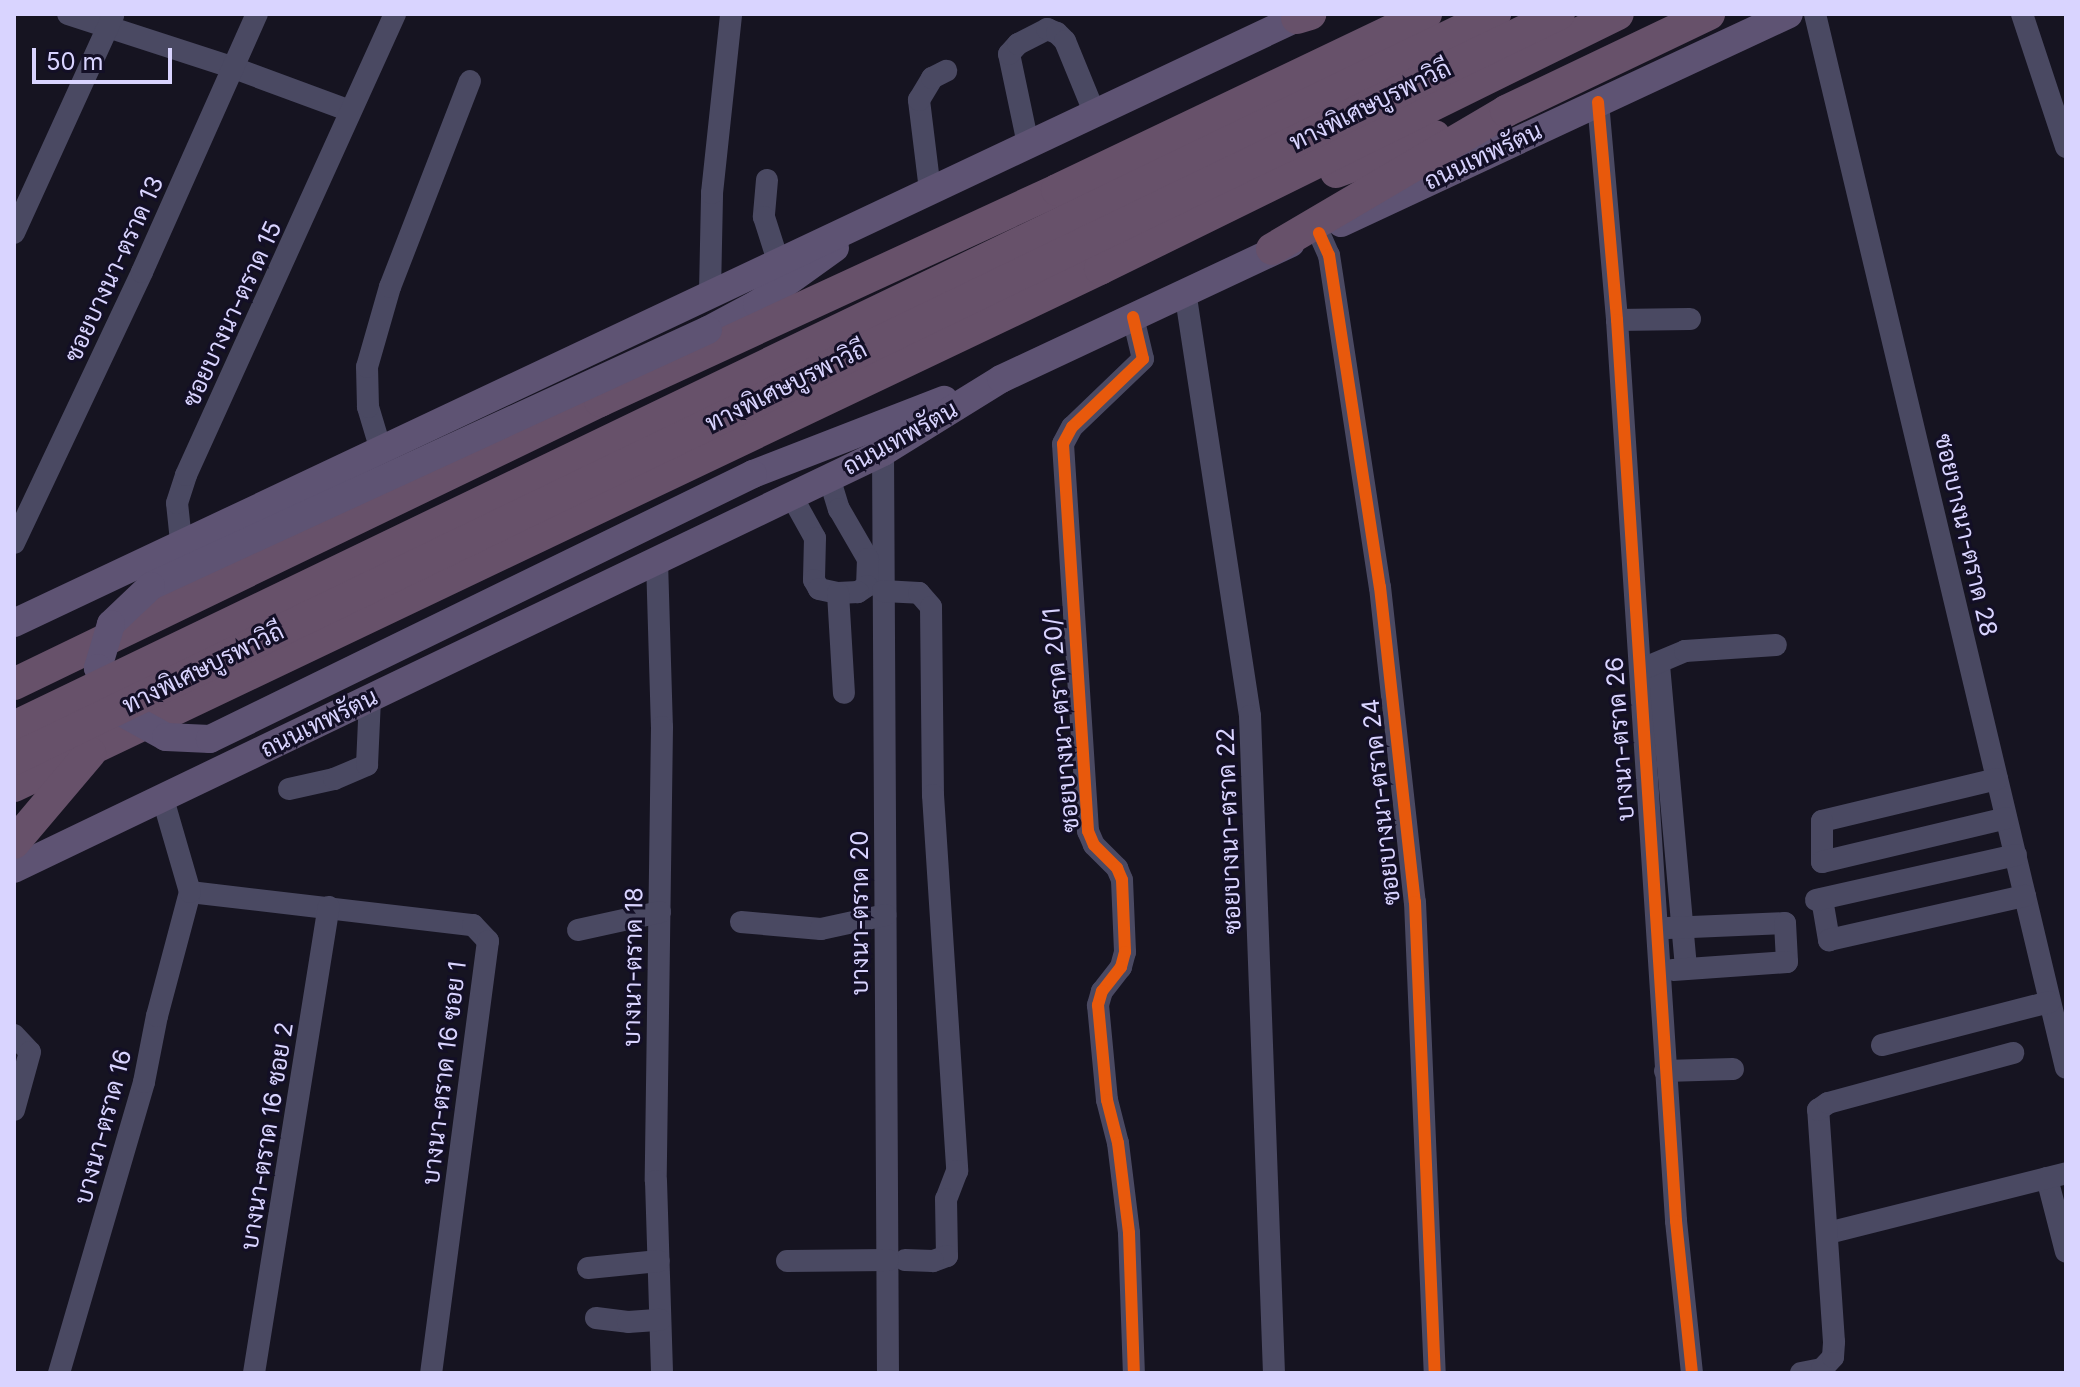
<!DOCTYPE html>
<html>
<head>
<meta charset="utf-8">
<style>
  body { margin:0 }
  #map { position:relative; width:2080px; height:1387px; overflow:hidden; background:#161421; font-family:Inter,Sarabun,sans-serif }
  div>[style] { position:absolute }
  .minor>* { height:22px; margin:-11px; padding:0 11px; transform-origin:11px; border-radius:11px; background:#4a4962 }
  .major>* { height:28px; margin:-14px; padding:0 14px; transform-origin:14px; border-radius:14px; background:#5e5373 }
  .highway>* { height:32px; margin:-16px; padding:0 16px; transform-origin:16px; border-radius:16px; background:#67516a }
  .major-bridge>* { height:28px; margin:-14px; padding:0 14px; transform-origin:14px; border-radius:14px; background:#5e5373 }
  .highway-bridge>* { height:32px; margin:-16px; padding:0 16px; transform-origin:16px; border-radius:16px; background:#67516a }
  .cycleway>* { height:12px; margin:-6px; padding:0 6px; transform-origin:6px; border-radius:6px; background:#e8590c }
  span { translate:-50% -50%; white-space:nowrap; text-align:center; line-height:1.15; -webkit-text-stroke:6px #130f26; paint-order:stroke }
  .street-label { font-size:24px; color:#d9d4ff }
  .frame { position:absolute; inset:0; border:16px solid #d9d4ff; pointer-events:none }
  .scale { position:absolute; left:32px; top:48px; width:140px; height:36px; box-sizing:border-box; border:4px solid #d9d4ff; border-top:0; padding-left:10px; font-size:24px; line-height:28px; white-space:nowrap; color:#d9d4ff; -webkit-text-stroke:6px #130f26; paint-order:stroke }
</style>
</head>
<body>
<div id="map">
  <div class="minor">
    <i style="left:68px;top:14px;width:175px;rotate:18deg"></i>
    <i style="left:234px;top:68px;width:124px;rotate:20.3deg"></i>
    <i style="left:1815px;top:14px;width:1083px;rotate:76.61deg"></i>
    <i style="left:2022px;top:14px;width:140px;rotate:71.7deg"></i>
    <i style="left:1598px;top:102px;width:219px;rotate:85deg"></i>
    <i style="left:1617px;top:320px;width:903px;rotate:86.25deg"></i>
    <i style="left:1676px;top:1221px;width:153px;rotate:84deg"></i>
    <i style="left:1028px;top:144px;width:92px;rotate:-101.9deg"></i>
    <i style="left:1009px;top:54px;width:13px;rotate:-48deg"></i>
    <i style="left:1018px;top:44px;width:33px;rotate:-27deg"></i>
    <i style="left:1047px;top:29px;width:11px;rotate:22deg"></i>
    <i style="left:1057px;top:33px;width:11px;rotate:45deg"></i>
    <i style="left:1065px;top:41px;width:79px;rotate:67.7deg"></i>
    <i style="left:767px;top:180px;width:37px;rotate:95deg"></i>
    <i style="left:764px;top:217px;width:46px;rotate:72.3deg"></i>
    <i style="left:930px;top:190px;width:91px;rotate:-97deg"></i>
    <i style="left:919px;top:100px;width:26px;rotate:-59deg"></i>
    <i style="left:932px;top:78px;width:16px;rotate:-27deg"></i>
    <i style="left:14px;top:233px;width:239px;rotate:-65.5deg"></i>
    <i style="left:1319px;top:233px;width:24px;rotate:66deg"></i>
    <i style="left:1329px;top:255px;width:336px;rotate:81.3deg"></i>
    <i style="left:1380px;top:587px;width:317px;rotate:83.7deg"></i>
    <i style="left:1415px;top:902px;width:471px;rotate:87.6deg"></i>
    <i style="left:1185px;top:291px;width:430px;rotate:81.3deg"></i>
    <i style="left:1250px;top:716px;width:657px;rotate:87.91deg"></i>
    <i style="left:710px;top:292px;width:99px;rotate:-88.8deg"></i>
    <i style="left:712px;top:193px;width:180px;rotate:-83.9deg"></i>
    <i style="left:1133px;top:317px;width:43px;rotate:76.6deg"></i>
    <i style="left:1143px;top:359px;width:98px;rotate:136.2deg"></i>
    <i style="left:1072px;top:427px;width:19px;rotate:118deg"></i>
    <i style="left:1063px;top:444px;width:388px;rotate:86.3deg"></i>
    <i style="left:1088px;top:831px;width:15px;rotate:67deg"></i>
    <i style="left:1094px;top:845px;width:33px;rotate:45deg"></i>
    <i style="left:1117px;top:868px;width:13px;rotate:67deg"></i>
    <i style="left:1122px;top:880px;width:72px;rotate:87.6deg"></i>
    <i style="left:1125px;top:952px;width:16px;rotate:105deg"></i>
    <i style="left:1121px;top:967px;width:31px;rotate:128deg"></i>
    <i style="left:1102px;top:991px;width:15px;rotate:106deg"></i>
    <i style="left:1098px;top:1005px;width:95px;rotate:84.6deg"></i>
    <i style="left:1107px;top:1100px;width:44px;rotate:75.7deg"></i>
    <i style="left:1118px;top:1143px;width:91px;rotate:83deg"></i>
    <i style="left:1129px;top:1233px;width:140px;rotate:88deg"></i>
    <i style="left:1617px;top:320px;width:73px;rotate:-0.8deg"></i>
    <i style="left:380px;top:447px;width:42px;rotate:-106.7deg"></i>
    <i style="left:368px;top:407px;width:40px;rotate:-91.4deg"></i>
    <i style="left:367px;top:367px;width:83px;rotate:-74deg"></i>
    <i style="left:390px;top:287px;width:221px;rotate:-68.8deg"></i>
    <i style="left:883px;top:452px;width:921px;rotate:89.69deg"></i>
    <i style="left:829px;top:477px;width:34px;rotate:73deg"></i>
    <i style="left:839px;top:509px;width:58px;rotate:59.9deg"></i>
    <i style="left:868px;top:559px;width:27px;rotate:92deg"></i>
    <i style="left:867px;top:586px;width:11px;rotate:146deg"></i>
    <i style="left:858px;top:592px;width:20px;rotate:177deg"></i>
    <i style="left:791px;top:495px;width:49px;rotate:60.8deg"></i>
    <i style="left:815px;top:538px;width:42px;rotate:91.4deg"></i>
    <i style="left:814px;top:580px;width:10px;rotate:61deg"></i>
    <i style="left:819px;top:589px;width:19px;rotate:12deg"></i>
    <i style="left:838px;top:593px;width:100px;rotate:86.6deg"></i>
    <i style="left:181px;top:541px;width:38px;rotate:-96deg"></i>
    <i style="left:177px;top:503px;width:29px;rotate:-72deg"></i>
    <i style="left:186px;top:475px;width:506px;rotate:-65.61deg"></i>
    <i style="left:14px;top:543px;width:300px;rotate:-64.7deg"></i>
    <i style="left:142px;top:272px;width:282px;rotate:-66deg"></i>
    <i style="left:657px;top:561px;width:166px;rotate:88.3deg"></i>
    <i style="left:662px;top:727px;width:454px;rotate:90.8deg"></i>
    <i style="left:656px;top:1181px;width:192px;rotate:88.2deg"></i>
    <i style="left:883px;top:591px;width:36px;rotate:3deg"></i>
    <i style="left:919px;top:593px;width:18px;rotate:49deg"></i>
    <i style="left:931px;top:607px;width:188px;rotate:89.4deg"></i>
    <i style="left:933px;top:795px;width:377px;rotate:86.3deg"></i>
    <i style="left:957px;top:1171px;width:30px;rotate:111deg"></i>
    <i style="left:946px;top:1199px;width:57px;rotate:89deg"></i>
    <i style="left:947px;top:1256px;width:15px;rotate:160deg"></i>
    <i style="left:933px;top:1261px;width:28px;rotate:-178deg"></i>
    <i style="left:1659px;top:665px;width:305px;rotate:84.9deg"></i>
    <i style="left:1647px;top:667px;width:41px;rotate:-22.8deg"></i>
    <i style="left:1685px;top:651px;width:91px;rotate:-3.8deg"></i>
    <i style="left:1997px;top:779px;width:180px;rotate:166.5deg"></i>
    <i style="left:1822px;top:821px;width:41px;rotate:90deg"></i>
    <i style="left:1822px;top:862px;width:189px;rotate:-13.4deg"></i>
    <i style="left:289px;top:789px;width:46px;rotate:-12.5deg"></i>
    <i style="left:334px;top:779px;width:36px;rotate:-23deg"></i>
    <i style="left:367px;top:765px;width:67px;rotate:-87.4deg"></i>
    <i style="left:190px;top:892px;width:285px;rotate:6.7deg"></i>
    <i style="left:473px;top:925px;width:22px;rotate:47deg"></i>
    <i style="left:488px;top:941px;width:436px;rotate:97.5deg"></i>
    <i style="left:1822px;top:899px;width:42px;rotate:80.3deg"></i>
    <i style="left:1829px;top:940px;width:201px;rotate:-12.7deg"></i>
    <i style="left:1816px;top:900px;width:205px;rotate:-12.7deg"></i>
    <i style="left:741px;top:922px;width:80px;rotate:5deg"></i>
    <i style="left:821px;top:929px;width:66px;rotate:-12.2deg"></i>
    <i style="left:1668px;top:928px;width:117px;rotate:-2.4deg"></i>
    <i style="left:1785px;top:923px;width:39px;rotate:87deg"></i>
    <i style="left:1787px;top:962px;width:114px;rotate:176deg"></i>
    <i style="left:578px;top:930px;width:84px;rotate:-12.4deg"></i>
    <i style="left:14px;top:1035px;width:23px;rotate:47deg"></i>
    <i style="left:30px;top:1052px;width:60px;rotate:105.4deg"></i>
    <i style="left:1882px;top:1045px;width:173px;rotate:-14.4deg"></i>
    <i style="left:1665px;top:1071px;width:68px;rotate:-1.7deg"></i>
    <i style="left:2047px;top:1178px;width:76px;rotate:75.6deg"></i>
    <i style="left:1828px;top:1233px;width:245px;rotate:-14.1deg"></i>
    <i style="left:787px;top:1261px;width:101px;rotate:-0.6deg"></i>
    <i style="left:588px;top:1268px;width:71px;rotate:-5.6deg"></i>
    <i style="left:596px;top:1318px;width:32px;rotate:7deg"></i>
    <i style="left:628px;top:1322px;width:32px;rotate:-4deg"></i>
    <i style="left:59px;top:1373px;width:303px;rotate:-73.7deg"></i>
    <i style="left:144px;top:1082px;width:67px;rotate:-78.9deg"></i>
    <i style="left:157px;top:1016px;width:128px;rotate:-75.1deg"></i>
    <i style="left:190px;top:892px;width:97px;rotate:-106.2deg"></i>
    <i style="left:254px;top:1373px;width:472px;rotate:-80.9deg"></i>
    <i style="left:1801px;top:1373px;width:21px;rotate:-11deg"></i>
    <i style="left:1822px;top:1369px;width:16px;rotate:-47deg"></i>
    <i style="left:1833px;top:1357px;width:15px;rotate:-86deg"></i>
    <i style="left:1834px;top:1342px;width:233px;rotate:-93.9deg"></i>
    <i style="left:1818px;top:1110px;width:12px;rotate:-35deg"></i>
    <i style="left:1828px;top:1103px;width:192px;rotate:-15.1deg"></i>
  </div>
  <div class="major">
    <i style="left:1341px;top:223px;width:494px;rotate:-25deg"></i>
    <i style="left:708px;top:330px;width:55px;rotate:-28deg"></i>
    <i style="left:757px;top:304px;width:96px;rotate:-35.7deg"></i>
    <i style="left:753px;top:474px;width:205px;rotate:-21.2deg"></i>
    <i style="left:14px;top:623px;width:1427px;rotate:-25.25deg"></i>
    <i style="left:14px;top:869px;width:964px;rotate:-25.63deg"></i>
    <i style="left:883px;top:452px;width:139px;rotate:-31.7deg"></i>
    <i style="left:1001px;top:379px;width:320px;rotate:-25.1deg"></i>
  </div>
  <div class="highway">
    <i style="left:1297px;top:18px;width:14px;rotate:-17deg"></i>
    <i style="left:1336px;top:172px;width:105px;rotate:-20deg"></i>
    <i style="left:1272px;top:249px;width:272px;rotate:-30.5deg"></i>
    <i style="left:1506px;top:111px;width:225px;rotate:-25.5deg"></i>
    <i style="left:14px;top:684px;width:651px;rotate:-25.78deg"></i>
    <i style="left:600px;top:401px;width:503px;rotate:-24.78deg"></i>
    <i style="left:1057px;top:190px;width:409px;rotate:-25.5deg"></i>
    <i style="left:14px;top:786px;width:1203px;rotate:-25.46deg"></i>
    <i style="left:1100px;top:269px;width:577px;rotate:-26.21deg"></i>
    <i style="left:14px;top:843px;width:118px;rotate:-49.8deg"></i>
  </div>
  <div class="major-bridge">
    <i style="left:708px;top:330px;width:613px;rotate:155.32deg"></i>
    <i style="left:151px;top:586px;width:55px;rotate:136.5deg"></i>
    <i style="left:111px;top:624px;width:46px;rotate:106.5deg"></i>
    <i style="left:98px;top:668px;width:50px;rotate:62.4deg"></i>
    <i style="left:121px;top:712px;width:51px;rotate:29.1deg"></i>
    <i style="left:166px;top:737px;width:44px;rotate:2.6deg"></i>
    <i style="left:210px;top:739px;width:604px;rotate:-26.01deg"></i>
  </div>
  <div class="highway-bridge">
    <i style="left:14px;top:727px;width:1644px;rotate:-25.71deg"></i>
    <i style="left:14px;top:759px;width:1715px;rotate:-25.74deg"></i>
  </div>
  <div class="cycleway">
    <i style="left:1598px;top:102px;width:219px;rotate:85deg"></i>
    <i style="left:1617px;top:320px;width:903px;rotate:86.25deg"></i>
    <i style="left:1676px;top:1221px;width:153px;rotate:84deg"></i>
    <i style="left:1319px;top:233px;width:24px;rotate:66deg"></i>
    <i style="left:1329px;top:255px;width:336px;rotate:81.3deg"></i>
    <i style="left:1380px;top:587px;width:317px;rotate:83.7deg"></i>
    <i style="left:1415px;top:902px;width:471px;rotate:87.6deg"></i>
    <i style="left:1133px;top:317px;width:43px;rotate:76.6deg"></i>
    <i style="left:1143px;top:359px;width:98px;rotate:136.2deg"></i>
    <i style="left:1072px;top:427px;width:19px;rotate:118deg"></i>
    <i style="left:1063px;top:444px;width:388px;rotate:86.3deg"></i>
    <i style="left:1088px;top:831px;width:15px;rotate:67deg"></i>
    <i style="left:1094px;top:845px;width:33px;rotate:45deg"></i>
    <i style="left:1117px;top:868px;width:13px;rotate:67deg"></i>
    <i style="left:1122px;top:880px;width:72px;rotate:87.6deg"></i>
    <i style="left:1125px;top:952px;width:16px;rotate:105deg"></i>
    <i style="left:1121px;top:967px;width:31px;rotate:128deg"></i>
    <i style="left:1102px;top:991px;width:15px;rotate:106deg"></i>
    <i style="left:1098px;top:1005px;width:95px;rotate:84.6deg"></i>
    <i style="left:1107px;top:1100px;width:44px;rotate:75.7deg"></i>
    <i style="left:1118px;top:1143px;width:91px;rotate:83deg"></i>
    <i style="left:1129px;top:1233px;width:140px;rotate:88deg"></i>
  </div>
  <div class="street-label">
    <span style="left:1370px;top:105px;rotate:-26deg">ทางพิเศษบูรพาวิถี</span>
    <span style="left:1483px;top:156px;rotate:-25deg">ถนนเทพรัตน</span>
    <span style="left:114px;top:269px;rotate:-65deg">ซอยบางนา-ตราด 13</span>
    <span style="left:232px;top:314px;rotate:-65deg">ซอยบางนา-ตราด 15</span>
    <span style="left:786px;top:386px;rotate:-26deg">ทางพิเศษบูรพาวิถี</span>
    <span style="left:900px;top:438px;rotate:-29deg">ถนนเทพรัตน</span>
    <span style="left:1966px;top:535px;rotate:77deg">ซอยบางนา-ตราด 28</span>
    <span style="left:203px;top:668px;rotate:-26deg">ทางพิเศษบูรพาวิถี</span>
    <span style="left:1061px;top:720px;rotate:-95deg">ซอยบางนา-ตราด 20/1</span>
    <span style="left:319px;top:723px;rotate:-26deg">ถนนเทพรัตน</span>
    <span style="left:1620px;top:739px;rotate:-94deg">บางนา-ตราด 26</span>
    <span style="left:1381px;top:802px;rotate:-96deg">ซอยบางนา-ตราด 24</span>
    <span style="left:1229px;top:831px;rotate:-92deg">ซอยบางนา-ตราด 22</span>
    <span style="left:860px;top:913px;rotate:-90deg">บางนา-ตราด 20</span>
    <span style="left:633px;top:967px;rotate:-89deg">บางนา-ตราด 18</span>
    <span style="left:444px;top:1073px;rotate:-83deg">บางนา-ตราด 16 ซอย 1</span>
    <span style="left:103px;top:1127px;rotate:-75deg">บางนา-ตราด 16</span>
    <span style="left:267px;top:1136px;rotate:-81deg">บางนา-ตราด 16 ซอย 2</span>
  </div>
  <div class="frame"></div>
  <div class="scale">50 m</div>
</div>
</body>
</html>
